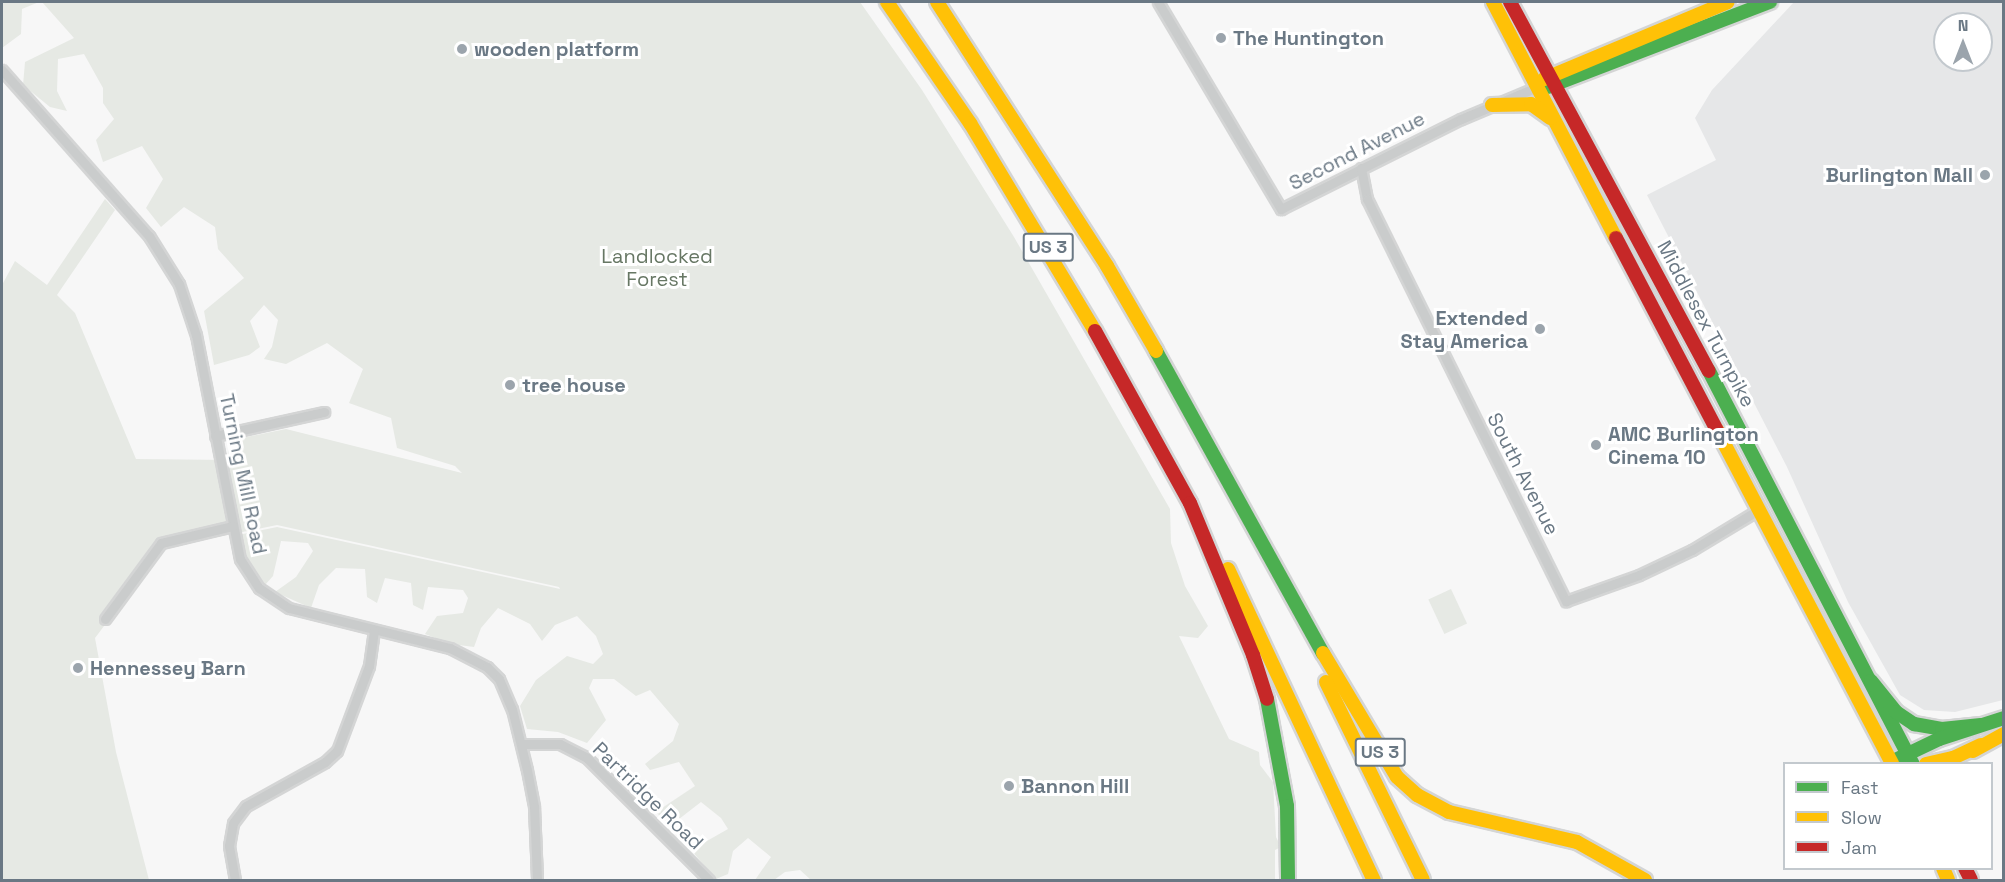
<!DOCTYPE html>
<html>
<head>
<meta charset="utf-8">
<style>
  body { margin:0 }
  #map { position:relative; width:2005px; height:882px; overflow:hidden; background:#f7f7f7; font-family:"Space Grotesk",sans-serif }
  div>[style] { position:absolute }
  .built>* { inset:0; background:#e6e7e8 }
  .green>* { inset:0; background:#e6e9e4; transform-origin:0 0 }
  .roads { filter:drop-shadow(2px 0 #d4d5d5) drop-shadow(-2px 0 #d4d5d5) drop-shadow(0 2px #d4d5d5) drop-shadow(0 -2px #d4d5d5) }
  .street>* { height:9px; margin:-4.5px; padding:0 4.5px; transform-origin:4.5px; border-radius:4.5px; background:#cacccc }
  .fast>* { height:14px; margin:-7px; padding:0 7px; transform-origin:7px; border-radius:7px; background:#4caf50 }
  .slow>* { height:14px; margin:-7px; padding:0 7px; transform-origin:7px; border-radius:7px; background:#ffc107 }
  .jam>* { height:14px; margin:-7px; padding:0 7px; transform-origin:7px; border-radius:7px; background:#c62828 }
  .dots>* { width:16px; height:16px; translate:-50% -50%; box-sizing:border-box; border:3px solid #fff; border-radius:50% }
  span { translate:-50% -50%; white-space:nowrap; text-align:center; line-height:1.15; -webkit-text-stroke:6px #fff; paint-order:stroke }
  .shield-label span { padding:2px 4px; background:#fff; border:2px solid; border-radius:4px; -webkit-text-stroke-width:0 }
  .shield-label { font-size:18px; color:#6a7884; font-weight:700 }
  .poi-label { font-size:20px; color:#6a7884; font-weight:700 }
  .left { translate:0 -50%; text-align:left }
  .right { translate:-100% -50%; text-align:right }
  .street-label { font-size:20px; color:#6a7884 }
  .park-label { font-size:20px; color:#677764 }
  .frame { position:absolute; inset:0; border:3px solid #6a7884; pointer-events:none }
  .legend { position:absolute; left:1783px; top:762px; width:210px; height:108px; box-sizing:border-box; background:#fff; border:2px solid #c3c9ce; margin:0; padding:8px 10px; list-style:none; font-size:18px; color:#6a7884 }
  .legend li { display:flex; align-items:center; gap:12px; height:30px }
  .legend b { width:30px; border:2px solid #c3c9ce }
  .north { position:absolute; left:1933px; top:12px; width:60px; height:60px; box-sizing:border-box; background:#fff; border:2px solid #c3c9ce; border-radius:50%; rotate:0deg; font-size:16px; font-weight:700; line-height:24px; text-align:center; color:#6a7884 }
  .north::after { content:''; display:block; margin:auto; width:21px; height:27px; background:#9ba4ac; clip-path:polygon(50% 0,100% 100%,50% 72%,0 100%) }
</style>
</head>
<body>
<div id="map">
  <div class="built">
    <i style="clip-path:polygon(evenodd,1794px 2px,2003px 2px,2003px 700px,1955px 712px,1924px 710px,1900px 695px,1848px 602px,1787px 467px,1647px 195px,1716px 160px,1695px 118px,1712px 90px,1794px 2px,1945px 24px,1981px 24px,1981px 60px,1945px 60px,1945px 24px)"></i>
  </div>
  <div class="green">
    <i style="clip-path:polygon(2px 2px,39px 2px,22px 9px,21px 34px,2px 48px)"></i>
    <i style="clip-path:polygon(42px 2px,860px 2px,922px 90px,1014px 237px,1170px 509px,1171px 543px,1185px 586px,1208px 626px,1198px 638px,1179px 636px,1229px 739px,1259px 752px,1260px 765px,1273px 782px,1276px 837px,1281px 847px,1275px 850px,1275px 880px,811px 880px,800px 870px,785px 872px,774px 880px,755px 880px,771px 857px,748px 838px,733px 851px,728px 874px,716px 879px,691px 850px,728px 829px,721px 818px,701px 802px,670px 826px,656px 812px,695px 786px,679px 762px,650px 770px,645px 764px,673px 741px,679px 724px,650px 690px,636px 696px,614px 679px,593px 679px,589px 688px,606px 720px,587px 743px,558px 732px,527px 729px,520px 706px,536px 680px,567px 656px,593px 664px,603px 654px,596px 636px,577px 616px,555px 625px,542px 641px,530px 624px,498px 608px,481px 628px,474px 647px,451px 644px,425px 634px,437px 616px,463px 613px,468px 598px,463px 590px,428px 587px,423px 610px,413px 605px,411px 583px,385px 578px,377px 603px,367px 597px,365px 569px,336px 568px,319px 585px,311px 608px,275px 592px,296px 577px,313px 551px,308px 543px,281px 541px,273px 576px,265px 585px,244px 558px,238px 535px,277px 527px,560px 589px,559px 587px,277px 525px,163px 548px,95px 638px,116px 752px,149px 880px,2px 880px,2px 285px,15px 261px,47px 285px,105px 199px,115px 210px,57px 295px,75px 313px,136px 459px,229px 460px,228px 444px,231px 440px,286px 429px,462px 473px,455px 466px,397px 448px,391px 418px,349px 403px,363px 369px,327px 343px,286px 364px,264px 359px,272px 347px,278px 320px,264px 305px,250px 321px,260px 347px,249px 355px,214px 365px,204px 311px,244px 278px,218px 249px,215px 227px,184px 207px,161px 227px,146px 208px,163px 179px,142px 146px,103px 162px,96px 140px,114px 119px,103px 103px,103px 88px,84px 54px,58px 59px,57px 91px,67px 111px,50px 107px,23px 85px,25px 62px,74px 38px)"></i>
    <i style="left:1451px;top:589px;width:38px;height:25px;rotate:65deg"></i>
  </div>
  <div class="roads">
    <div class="street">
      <i style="left:1158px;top:2px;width:241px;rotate:59.3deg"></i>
      <i style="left:1281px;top:209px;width:201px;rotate:-26.6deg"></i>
      <i style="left:1461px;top:119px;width:82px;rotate:-22.8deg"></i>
      <i style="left:2px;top:70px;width:222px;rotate:48.5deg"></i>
      <i style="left:149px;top:236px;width:57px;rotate:58deg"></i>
      <i style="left:179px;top:284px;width:54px;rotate:71.6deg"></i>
      <i style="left:196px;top:335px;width:228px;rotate:78.9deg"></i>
      <i style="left:240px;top:559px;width:35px;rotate:57deg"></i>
      <i style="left:259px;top:588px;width:36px;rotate:34deg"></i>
      <i style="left:289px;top:608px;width:166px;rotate:14deg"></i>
      <i style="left:450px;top:648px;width:42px;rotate:27.2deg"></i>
      <i style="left:487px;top:667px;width:17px;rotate:45deg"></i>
      <i style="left:499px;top:679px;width:33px;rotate:67deg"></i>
      <i style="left:512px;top:709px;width:63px;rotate:76.2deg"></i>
      <i style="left:527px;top:770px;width:38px;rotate:79deg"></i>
      <i style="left:534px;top:807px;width:73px;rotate:87.6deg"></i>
      <i style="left:1361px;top:168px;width:32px;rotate:79deg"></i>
      <i style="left:1367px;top:199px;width:449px;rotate:63.7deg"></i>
      <i style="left:1566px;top:601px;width:77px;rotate:-19.6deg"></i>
      <i style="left:1639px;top:575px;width:59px;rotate:-25.3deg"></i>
      <i style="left:1692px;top:550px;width:79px;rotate:-31.1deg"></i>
      <i style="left:215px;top:436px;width:112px;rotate:-12.4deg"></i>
      <i style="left:105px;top:619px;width:94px;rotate:-53.6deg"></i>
      <i style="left:161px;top:543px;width:74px;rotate:-13.3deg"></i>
      <i style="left:522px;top:744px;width:38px"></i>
      <i style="left:560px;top:744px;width:30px;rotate:27deg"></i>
      <i style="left:587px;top:758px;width:173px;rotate:45deg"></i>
      <i style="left:235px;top:880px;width:35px;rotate:-100deg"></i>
      <i style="left:229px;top:846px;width:23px;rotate:-80deg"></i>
      <i style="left:233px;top:823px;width:21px;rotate:-53deg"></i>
      <i style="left:246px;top:806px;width:90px;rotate:-29.1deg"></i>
      <i style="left:325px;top:762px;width:16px;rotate:-43deg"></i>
      <i style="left:337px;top:751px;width:91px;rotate:-69.4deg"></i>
      <i style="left:369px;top:666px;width:35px;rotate:-82deg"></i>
    </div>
    <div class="fast">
      <i style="left:1548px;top:87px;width:238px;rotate:-21deg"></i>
      <i style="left:1156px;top:351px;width:345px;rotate:61.1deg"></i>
      <i style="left:1709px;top:371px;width:443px;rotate:62.6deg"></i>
      <i style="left:1871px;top:681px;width:40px;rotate:51deg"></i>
      <i style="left:1896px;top:712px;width:22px;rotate:34deg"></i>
      <i style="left:1914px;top:724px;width:28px;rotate:10deg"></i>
      <i style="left:1942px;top:729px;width:39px;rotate:-6deg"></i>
      <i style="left:1267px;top:699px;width:109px;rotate:79.4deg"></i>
      <i style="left:1287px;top:806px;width:74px;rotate:89.2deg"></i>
      <i style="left:1891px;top:762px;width:53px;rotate:-25.6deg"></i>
      <i style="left:1939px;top:739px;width:68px;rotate:-17.9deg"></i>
    </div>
    <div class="slow">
      <i style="left:887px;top:2px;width:147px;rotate:55.6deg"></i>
      <i style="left:970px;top:123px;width:243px;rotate:59deg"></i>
      <i style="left:937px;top:2px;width:314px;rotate:57.2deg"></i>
      <i style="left:1107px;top:266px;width:98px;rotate:60deg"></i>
      <i style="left:1493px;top:2px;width:266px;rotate:62.5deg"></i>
      <i style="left:1544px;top:79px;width:199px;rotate:-22.7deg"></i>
      <i style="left:1492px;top:105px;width:39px;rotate:-1deg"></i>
      <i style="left:1531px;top:104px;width:24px;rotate:36deg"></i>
      <i style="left:1717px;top:430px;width:377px;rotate:62.3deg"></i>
      <i style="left:1228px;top:569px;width:344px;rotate:64.9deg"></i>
      <i style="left:1323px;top:653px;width:144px;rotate:59.2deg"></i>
      <i style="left:1397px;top:777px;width:27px;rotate:42deg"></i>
      <i style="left:1417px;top:795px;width:36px;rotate:28deg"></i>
      <i style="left:1449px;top:812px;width:131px;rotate:13.2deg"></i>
      <i style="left:1577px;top:842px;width:78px;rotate:29.2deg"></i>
      <i style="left:1326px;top:682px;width:220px;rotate:63.9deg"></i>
      <i style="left:1973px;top:751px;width:35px;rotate:-29deg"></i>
      <i style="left:1926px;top:764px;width:28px;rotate:-13deg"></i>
      <i style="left:1953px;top:758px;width:31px;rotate:-25deg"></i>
      <i style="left:1943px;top:868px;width:13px;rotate:67deg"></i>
    </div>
    <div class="jam">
      <i style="left:1510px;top:2px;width:419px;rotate:61.7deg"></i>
      <i style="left:1616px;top:238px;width:217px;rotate:62.3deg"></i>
      <i style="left:1095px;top:331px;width:196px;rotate:61.1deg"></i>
      <i style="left:1190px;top:503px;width:165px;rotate:67.5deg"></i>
      <i style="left:1253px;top:655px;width:46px;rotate:72.3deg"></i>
      <i style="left:1965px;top:868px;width:13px;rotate:63deg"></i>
    </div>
  </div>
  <div class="dots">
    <i style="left:1221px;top:38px;background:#9ba4ac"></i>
    <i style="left:462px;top:49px;background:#9ba4ac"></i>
    <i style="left:1985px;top:175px;background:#9ba4ac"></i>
    <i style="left:1540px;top:329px;background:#9ba4ac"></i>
    <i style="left:510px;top:385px;background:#9ba4ac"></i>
    <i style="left:1596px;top:445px;background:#9ba4ac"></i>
    <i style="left:78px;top:668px;background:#9ba4ac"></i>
    <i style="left:1009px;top:786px;background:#9ba4ac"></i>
  </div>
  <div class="shield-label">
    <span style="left:1048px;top:247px">US 3</span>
    <span style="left:1380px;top:752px">US 3</span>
  </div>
  <div class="poi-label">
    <span class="left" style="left:1233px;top:38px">The Huntington</span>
    <span class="left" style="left:474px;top:49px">wooden platform</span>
    <span class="right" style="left:1973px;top:175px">Burlington Mall</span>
    <span class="right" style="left:1528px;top:330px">Extended<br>Stay America</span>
    <span class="left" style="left:522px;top:385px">tree house</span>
    <span class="left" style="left:1608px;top:446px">AMC Burlington<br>Cinema 10</span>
    <span class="left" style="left:90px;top:668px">Hennessey Barn</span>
    <span class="left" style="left:1021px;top:786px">Bannon Hill</span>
  </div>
  <div class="street-label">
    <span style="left:1357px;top:151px;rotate:-27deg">Second Avenue</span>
    <span style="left:1706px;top:324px;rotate:62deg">Middlesex Turnpike</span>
    <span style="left:243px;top:474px;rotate:78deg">Turning Mill Road</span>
    <span style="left:1523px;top:474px;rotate:63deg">South Avenue</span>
    <span style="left:648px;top:796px;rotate:44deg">Partridge Road</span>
  </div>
  <div class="park-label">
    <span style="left:657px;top:268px">Landlocked<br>Forest</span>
  </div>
  <div class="frame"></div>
  <ul class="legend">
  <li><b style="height:8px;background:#4caf50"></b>Fast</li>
  <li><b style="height:8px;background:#ffc107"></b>Slow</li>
  <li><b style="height:8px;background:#c62828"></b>Jam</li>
  </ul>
  <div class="north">N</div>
</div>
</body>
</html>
